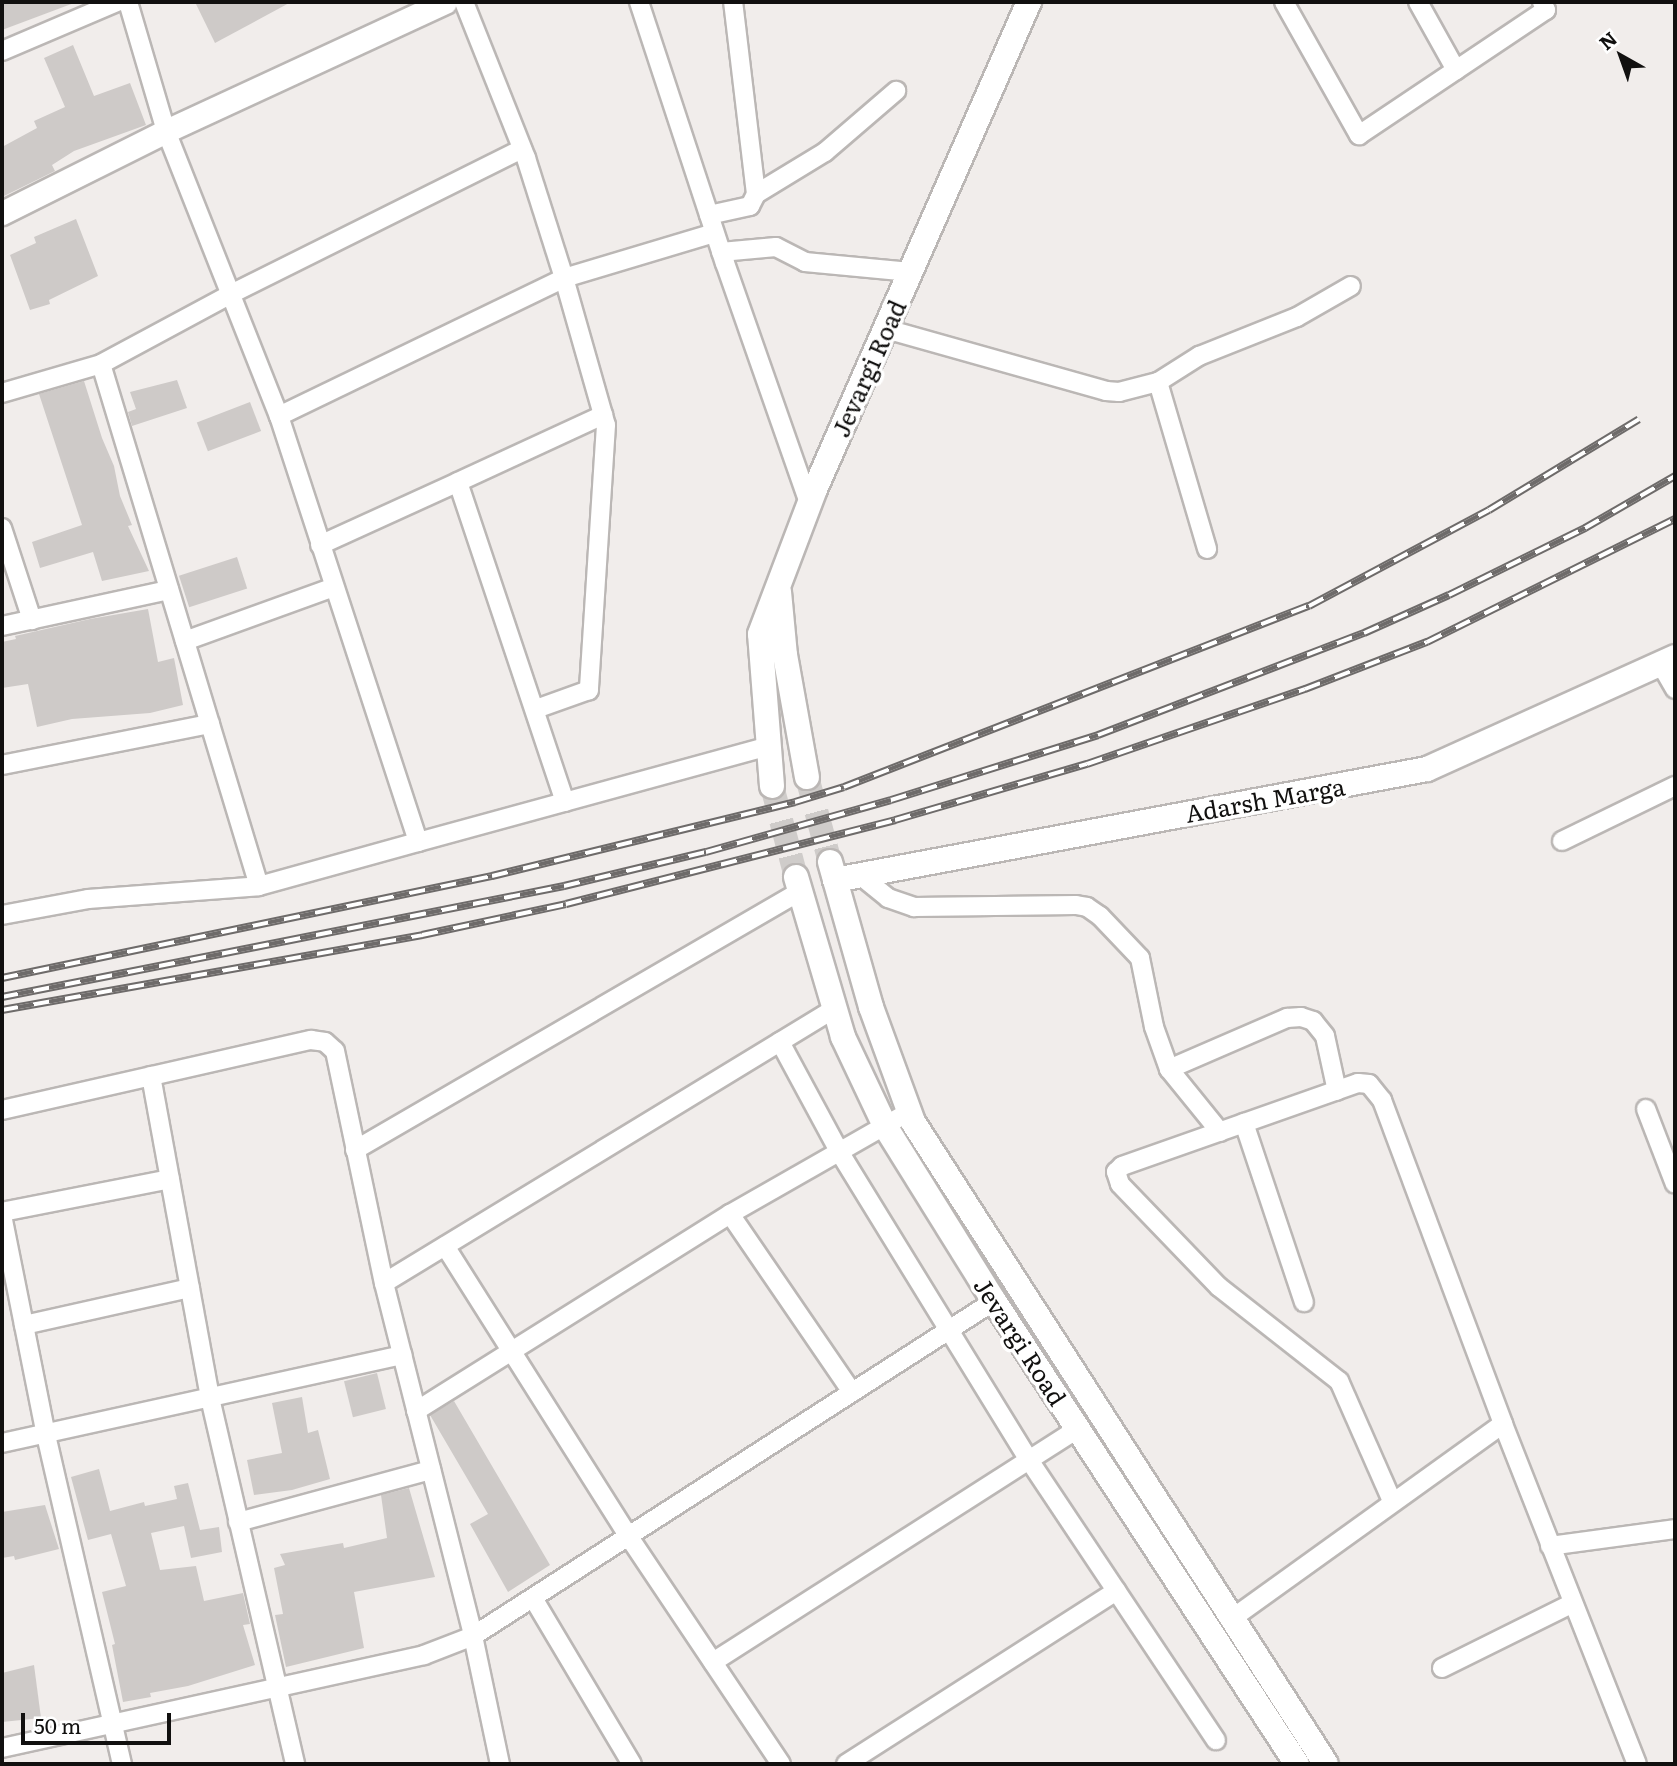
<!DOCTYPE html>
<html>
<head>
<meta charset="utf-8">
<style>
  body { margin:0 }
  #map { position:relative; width:1677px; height:1766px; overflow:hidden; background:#f1edeb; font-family:Literata,serif }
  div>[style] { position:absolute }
  .building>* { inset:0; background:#cecac8; transform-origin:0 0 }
  .secondary-tunnel>* { height:24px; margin-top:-12px; transform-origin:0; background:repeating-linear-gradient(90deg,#cfccca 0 24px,transparent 0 36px) }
  .roads { filter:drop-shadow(2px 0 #bbb7b5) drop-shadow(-2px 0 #bbb7b5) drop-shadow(0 2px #bbb7b5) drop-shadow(0 -2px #bbb7b5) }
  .minor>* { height:18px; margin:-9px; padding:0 9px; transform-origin:9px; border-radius:9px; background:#fff }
  .tertiary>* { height:23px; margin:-11.5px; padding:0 11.5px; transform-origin:11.5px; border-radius:11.5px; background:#fff }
  .secondary>* { height:24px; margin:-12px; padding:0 12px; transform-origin:12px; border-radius:12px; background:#fff }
  .rail>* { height:8px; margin-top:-4px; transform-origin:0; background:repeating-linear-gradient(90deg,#fff 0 16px,#6e6b6a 0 32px); box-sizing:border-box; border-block:2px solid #6e6b6a }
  span { translate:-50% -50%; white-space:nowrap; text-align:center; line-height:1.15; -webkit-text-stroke:7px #fff; paint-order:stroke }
  .street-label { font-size:24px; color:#11100f }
  .frame { position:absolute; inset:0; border:4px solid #11100f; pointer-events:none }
  .north { position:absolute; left:1586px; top:21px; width:70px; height:70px; -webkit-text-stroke:5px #fff; paint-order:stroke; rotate:320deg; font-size:19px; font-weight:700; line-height:28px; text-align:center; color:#11100f }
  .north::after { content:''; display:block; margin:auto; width:24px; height:32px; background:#11100f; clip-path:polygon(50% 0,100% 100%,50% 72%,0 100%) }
  .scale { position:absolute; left:21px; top:1713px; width:150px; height:32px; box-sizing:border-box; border:4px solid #11100f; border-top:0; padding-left:9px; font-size:21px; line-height:24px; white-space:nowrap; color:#11100f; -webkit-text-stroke:5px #fff; paint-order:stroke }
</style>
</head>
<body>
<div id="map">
  <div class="building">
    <i style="clip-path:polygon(2px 2px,74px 2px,74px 3px,2px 30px)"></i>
    <i style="clip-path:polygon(195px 2px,291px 2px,215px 43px)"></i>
    <i style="clip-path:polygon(73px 45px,94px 96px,130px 83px,146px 125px,74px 151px,52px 165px,55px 171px,2px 197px,2px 147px,37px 128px,34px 121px,65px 107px,44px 58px)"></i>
    <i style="clip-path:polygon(76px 219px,98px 276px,49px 300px,50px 304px,30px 310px,10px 255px,36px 243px,34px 237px)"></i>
    <i style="clip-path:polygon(177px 380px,187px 408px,132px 426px,128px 412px,136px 409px,130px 392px)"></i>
    <i style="clip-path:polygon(84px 381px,102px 438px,114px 466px,120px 496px,132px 525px,128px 526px,149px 571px,102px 581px,93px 552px,40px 568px,32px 542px,82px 525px,39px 394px)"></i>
    <i style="left:250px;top:402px;width:31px;height:57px;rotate:69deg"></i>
    <i style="left:237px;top:557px;width:33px;height:61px;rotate:72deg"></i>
    <i style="clip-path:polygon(148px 609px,158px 662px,174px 658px,183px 705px,150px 713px,72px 719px,37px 727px,28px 684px,2px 688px,2px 642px,16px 639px,15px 636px,90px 619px)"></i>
    <i style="left:377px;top:1373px;width:37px;height:34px;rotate:76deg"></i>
    <i style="clip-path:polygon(302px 1397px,308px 1433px,318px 1430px,330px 1479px,292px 1490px,254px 1495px,247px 1460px,282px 1453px,272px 1403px)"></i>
    <i style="clip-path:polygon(454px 1401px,550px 1565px,508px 1592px,470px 1524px,488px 1514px,430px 1415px)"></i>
    <i style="clip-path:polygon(99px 1469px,110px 1511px,144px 1502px,145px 1506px,177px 1499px,174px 1486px,188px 1483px,200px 1530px,219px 1527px,222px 1552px,191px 1558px,184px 1526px,151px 1533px,160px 1570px,196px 1566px,204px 1601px,243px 1593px,250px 1624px,243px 1625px,255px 1665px,188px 1686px,150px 1693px,151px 1697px,123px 1702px,112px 1645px,115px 1644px,102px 1592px,126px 1586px,111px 1534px,88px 1540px,71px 1477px)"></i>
    <i style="clip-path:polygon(409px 1488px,435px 1577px,354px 1592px,364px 1648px,286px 1667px,275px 1615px,283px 1614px,274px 1568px,285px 1565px,280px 1554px,343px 1543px,344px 1548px,387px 1538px,381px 1495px)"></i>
    <i style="clip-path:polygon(45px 1505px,59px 1549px,15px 1560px,14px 1556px,2px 1558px,2px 1512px)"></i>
    <i style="clip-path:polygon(34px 1665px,41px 1718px,2px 1722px,2px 1673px)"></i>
  </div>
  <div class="secondary-tunnel">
    <i style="left:807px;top:777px;width:88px;rotate:74.9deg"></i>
    <i style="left:772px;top:786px;width:94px;rotate:75.2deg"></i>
  </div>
  <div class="roads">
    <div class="minor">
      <i style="left:128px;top:2px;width:134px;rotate:73.6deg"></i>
      <i style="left:166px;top:131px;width:307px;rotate:68.4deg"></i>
      <i style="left:279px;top:416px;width:448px;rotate:71.9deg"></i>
      <i style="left:418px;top:842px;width:363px;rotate:-15.3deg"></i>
      <i style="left:464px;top:2px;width:168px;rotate:68.3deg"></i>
      <i style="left:526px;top:158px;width:126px;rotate:72.4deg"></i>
      <i style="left:564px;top:278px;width:153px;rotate:74.1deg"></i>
      <i style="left:606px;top:425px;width:266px;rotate:93.7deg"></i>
      <i style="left:589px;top:690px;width:56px;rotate:160.3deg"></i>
      <i style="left:639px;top:2px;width:275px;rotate:71.8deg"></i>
      <i style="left:725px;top:263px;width:254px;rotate:70.7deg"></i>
      <i style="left:1284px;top:2px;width:153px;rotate:60.6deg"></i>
      <i style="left:1359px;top:135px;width:225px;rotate:-33.8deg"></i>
      <i style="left:1546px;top:10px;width:9px;rotate:-117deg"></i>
      <i style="left:1418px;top:2px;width:78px;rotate:60.8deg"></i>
      <i style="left:2px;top:51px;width:125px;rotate:-23.1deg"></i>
      <i style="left:756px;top:194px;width:81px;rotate:-31.3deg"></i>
      <i style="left:825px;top:152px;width:94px;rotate:-40.7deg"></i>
      <i style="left:709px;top:215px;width:42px;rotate:-12.4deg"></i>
      <i style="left:750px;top:206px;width:13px;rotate:-63deg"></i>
      <i style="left:756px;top:194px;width:193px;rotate:-96.8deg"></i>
      <i style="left:721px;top:252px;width:55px;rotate:-5.2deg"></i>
      <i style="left:776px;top:247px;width:33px;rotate:27deg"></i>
      <i style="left:805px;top:262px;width:106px;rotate:5.4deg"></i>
      <i style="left:886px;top:329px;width:229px;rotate:15.7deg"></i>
      <i style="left:1106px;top:391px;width:13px;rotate:4deg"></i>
      <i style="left:1119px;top:392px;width:40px;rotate:-14.4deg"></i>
      <i style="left:1158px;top:382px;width:174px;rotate:73.6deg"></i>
      <i style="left:1158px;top:382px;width:49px;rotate:-32.4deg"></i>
      <i style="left:1199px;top:356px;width:105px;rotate:-21.7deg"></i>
      <i style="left:1297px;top:317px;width:62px;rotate:-29.9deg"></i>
      <i style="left:2px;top:393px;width:103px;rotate:-16.3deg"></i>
      <i style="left:279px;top:416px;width:317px;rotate:-25.8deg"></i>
      <i style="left:564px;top:278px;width:157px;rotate:-16.7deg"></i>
      <i style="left:2px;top:528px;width:97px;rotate:71.9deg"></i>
      <i style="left:320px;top:545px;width:152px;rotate:-24.5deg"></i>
      <i style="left:2px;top:626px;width:171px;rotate:-12.2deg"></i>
      <i style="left:185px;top:641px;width:158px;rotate:-19.9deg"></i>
      <i style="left:1660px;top:663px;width:30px;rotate:60deg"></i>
      <i style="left:2px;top:765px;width:212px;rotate:-11.2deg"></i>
      <i style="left:565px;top:802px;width:337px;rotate:-108.5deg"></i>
      <i style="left:458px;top:482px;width:160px;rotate:-24.8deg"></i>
      <i style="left:1562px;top:841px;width:126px;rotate:-26deg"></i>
      <i style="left:861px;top:876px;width:35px;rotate:39deg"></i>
      <i style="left:888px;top:898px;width:28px;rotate:19deg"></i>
      <i style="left:914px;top:907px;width:162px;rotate:-0.7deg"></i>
      <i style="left:1076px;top:905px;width:11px;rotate:10deg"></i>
      <i style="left:1087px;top:907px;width:16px;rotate:35deg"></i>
      <i style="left:1100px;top:916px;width:58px;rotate:46.4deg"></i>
      <i style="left:1140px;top:958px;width:70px;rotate:78.5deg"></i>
      <i style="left:1154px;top:1027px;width:45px;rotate:70.3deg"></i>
      <i style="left:1169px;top:1069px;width:81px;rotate:51deg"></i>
      <i style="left:259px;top:886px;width:545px;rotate:-106.84deg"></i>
      <i style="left:101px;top:364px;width:148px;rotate:-28.3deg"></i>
      <i style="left:231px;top:294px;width:325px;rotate:-26.5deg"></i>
      <i style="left:2px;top:915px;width:87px;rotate:-10.5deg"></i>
      <i style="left:88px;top:899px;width:171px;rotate:-4.3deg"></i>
      <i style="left:259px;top:886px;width:165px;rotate:-15.5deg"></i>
      <i style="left:780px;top:1042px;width:126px;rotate:61.6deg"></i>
      <i style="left:840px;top:1153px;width:361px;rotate:58.4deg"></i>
      <i style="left:1029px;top:1460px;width:337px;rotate:56.3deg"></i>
      <i style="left:1169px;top:1069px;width:129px;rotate:-23.4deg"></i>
      <i style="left:1287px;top:1018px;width:14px;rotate:-4deg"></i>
      <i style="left:1301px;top:1017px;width:13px;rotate:18deg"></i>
      <i style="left:1313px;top:1021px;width:19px;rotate:51deg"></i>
      <i style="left:1325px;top:1036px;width:56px;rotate:77.7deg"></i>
      <i style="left:151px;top:1076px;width:327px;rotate:79.6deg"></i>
      <i style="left:210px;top:1398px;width:376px;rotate:76.9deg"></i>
      <i style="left:1646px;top:1109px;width:80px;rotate:68.9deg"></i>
      <i style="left:2px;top:1110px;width:317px;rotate:-12.8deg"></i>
      <i style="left:311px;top:1040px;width:14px;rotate:8deg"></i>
      <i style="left:325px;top:1042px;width:13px;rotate:42deg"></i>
      <i style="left:335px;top:1051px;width:237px;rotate:78.1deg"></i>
      <i style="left:384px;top:1283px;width:364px;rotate:75.8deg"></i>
      <i style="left:473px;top:1636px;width:131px;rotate:78.1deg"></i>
      <i style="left:1244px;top:1123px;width:189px;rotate:71.5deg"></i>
      <i style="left:355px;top:1150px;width:514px;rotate:-30.16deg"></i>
      <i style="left:2px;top:1212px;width:171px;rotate:-11.1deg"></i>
      <i style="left:730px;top:1214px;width:216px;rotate:55.6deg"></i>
      <i style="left:2px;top:1215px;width:224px;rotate:78.7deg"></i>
      <i style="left:46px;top:1435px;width:338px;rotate:77deg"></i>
      <i style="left:445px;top:1246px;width:344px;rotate:57.7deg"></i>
      <i style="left:629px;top:1537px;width:273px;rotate:56.2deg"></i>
      <i style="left:384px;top:1283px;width:527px;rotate:-31.34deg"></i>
      <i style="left:24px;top:1325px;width:170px;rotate:-12.6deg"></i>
      <i style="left:416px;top:1411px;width:371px;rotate:-32.1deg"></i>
      <i style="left:730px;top:1214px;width:206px;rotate:-29.7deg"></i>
      <i style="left:2px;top:1443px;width:410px;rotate:-12.4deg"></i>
      <i style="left:1392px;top:1501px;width:131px;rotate:-113.8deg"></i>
      <i style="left:1339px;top:1381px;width:152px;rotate:-141.9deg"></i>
      <i style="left:1219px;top:1287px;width:143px;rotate:-133.9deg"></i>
      <i style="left:1120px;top:1184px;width:13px;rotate:-108deg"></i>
      <i style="left:1116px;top:1172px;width:8px;rotate:-45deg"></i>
      <i style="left:1122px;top:1166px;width:250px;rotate:-19.4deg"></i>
      <i style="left:1358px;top:1083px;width:11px;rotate:5deg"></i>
      <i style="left:1369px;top:1084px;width:21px;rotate:51deg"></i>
      <i style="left:1382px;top:1100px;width:346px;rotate:69.5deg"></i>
      <i style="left:238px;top:1522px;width:200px;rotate:-15.1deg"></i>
      <i style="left:1550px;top:1546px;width:126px;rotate:-7.7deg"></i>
      <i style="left:533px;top:1598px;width:193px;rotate:59.2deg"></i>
      <i style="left:1230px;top:1620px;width:336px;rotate:-35.7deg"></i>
      <i style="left:1503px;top:1424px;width:365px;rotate:68.5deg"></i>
      <i style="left:713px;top:1662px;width:433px;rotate:-32.6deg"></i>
      <i style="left:1442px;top:1668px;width:146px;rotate:-26.4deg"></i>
      <i style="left:2px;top:1748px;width:432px;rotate:-12.4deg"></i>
      <i style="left:424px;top:1655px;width:53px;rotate:-21.2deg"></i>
      <i style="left:473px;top:1636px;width:619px;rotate:-32.74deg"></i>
      <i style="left:846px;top:1764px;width:321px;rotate:-32.6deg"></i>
    </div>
    <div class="tertiary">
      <i style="left:2px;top:213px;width:183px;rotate:-26.6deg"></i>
      <i style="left:166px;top:131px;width:307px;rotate:-24.8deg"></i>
    </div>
    <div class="secondary">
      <i style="left:779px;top:592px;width:63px;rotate:84.6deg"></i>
      <i style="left:785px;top:655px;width:124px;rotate:79.8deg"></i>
      <i style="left:772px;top:786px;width:152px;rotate:-94.5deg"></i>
      <i style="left:760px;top:634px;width:155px;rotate:-69.2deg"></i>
      <i style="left:815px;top:489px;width:532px;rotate:-66.28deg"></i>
      <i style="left:830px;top:862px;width:151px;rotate:74.2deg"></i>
      <i style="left:871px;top:1007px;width:122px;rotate:69.9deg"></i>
      <i style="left:913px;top:1122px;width:763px;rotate:57.25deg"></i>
      <i style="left:796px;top:877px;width:167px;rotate:73.6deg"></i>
      <i style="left:843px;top:1037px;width:98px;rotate:64.7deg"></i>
      <i style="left:885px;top:1126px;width:206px;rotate:58.1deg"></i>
      <i style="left:994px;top:1301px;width:553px;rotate:56.8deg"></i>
      <i style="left:835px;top:880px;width:602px;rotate:-10.62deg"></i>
      <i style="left:1427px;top:769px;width:272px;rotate:-24.3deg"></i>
    </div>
  </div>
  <div class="rail">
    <i style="left:2px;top:978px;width:501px;rotate:-11.76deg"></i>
    <i style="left:492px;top:876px;width:312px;rotate:-13.7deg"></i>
    <i style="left:795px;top:802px;width:51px;rotate:-17deg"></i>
    <i style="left:844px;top:787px;width:499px;rotate:-21.3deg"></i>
    <i style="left:1309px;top:606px;width:204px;rotate:-28.1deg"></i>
    <i style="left:1489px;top:510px;width:175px;rotate:-31.2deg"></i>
    <i style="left:2px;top:997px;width:573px;rotate:-11.17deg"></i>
    <i style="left:564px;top:886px;width:146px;rotate:-13.5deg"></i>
    <i style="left:706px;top:852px;width:192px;rotate:-15.7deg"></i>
    <i style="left:891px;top:800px;width:217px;rotate:-17.4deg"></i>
    <i style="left:1098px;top:735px;width:285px;rotate:-21deg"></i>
    <i style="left:1364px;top:633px;width:93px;rotate:-24.1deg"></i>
    <i style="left:1449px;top:595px;width:152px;rotate:-26.2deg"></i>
    <i style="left:1585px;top:528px;width:104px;rotate:-30deg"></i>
    <i style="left:2px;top:1010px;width:427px;rotate:-10.1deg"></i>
    <i style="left:422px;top:935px;width:147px;rotate:-12.1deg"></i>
    <i style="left:566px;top:904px;width:340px;rotate:-14.3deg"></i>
    <i style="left:895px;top:820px;width:200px;rotate:-16.3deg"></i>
    <i style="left:1087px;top:764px;width:231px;rotate:-19deg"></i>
    <i style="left:1305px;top:689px;width:131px;rotate:-21.1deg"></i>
    <i style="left:1427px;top:642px;width:277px;rotate:-26.4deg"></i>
  </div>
  <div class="street-label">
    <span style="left:868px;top:368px;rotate:-66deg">Jevargi Road</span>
    <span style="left:1265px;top:799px;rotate:-10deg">Adarsh Marga</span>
    <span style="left:1021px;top:1341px;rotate:57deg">Jevargi Road</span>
  </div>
  <div class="frame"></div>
  <div class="north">N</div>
  <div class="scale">50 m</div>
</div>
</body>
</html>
